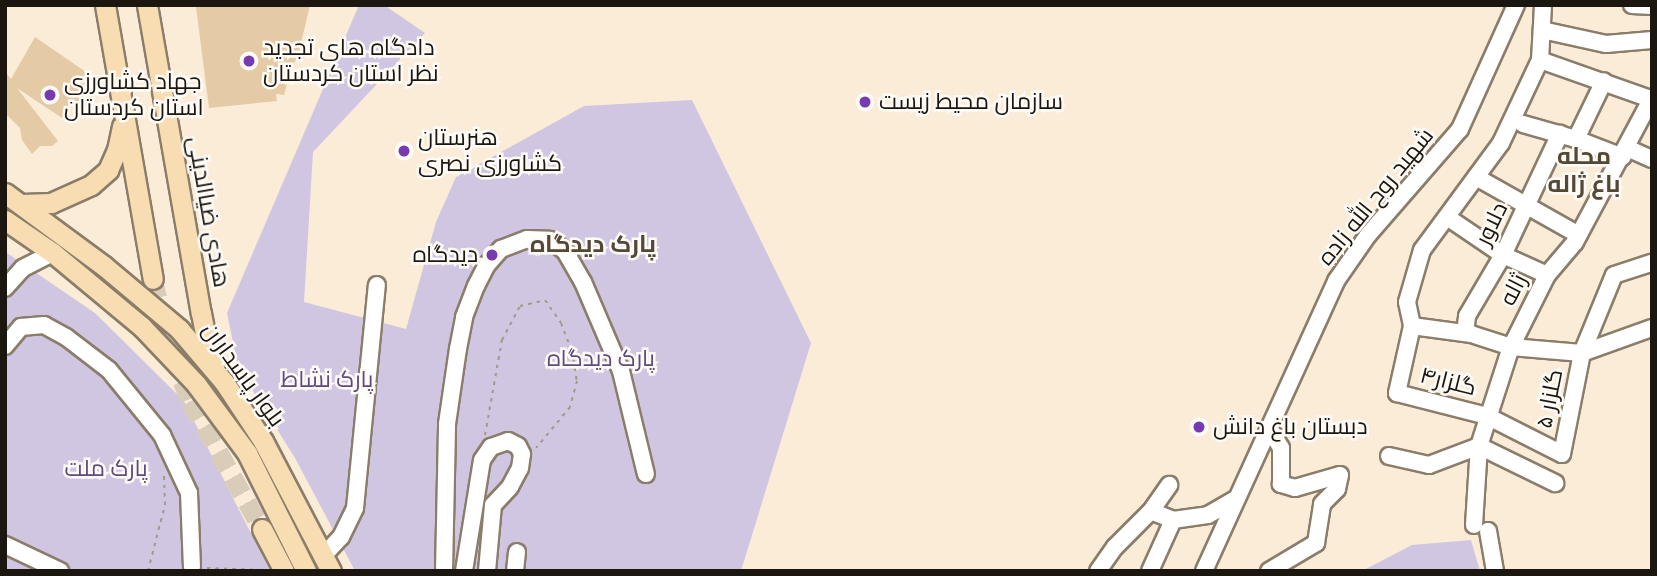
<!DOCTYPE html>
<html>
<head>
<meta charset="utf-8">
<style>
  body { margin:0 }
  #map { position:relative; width:1657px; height:576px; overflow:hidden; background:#faecd7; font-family:Karla,Cairo,sans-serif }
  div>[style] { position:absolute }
  .green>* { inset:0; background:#d1c6e1 }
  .building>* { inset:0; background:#e4cba6 }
  .major-tunnel>* { height:19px; margin-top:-9.5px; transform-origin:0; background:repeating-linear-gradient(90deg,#d9ccb9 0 19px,transparent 0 29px) }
  .path>* { height:2px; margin-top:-1px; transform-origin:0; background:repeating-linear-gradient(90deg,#a49a8a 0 3.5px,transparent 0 8.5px) }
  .roads { filter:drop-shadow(2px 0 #8a7d6a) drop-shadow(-2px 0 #8a7d6a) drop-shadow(0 2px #8a7d6a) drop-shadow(0 -2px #8a7d6a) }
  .minor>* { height:16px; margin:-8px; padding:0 8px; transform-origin:8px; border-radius:8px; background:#fff }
  .major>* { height:19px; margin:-9.5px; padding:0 9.5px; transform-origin:9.5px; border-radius:9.5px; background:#f8ddb3 }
  .dots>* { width:19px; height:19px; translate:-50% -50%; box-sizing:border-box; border:4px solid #fefbf7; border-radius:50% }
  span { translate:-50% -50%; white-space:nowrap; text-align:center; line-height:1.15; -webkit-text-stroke:5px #fefbf7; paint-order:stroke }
  .poi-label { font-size:23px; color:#1b160f }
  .left { translate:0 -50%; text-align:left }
  .right { translate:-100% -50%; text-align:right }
  .street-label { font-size:23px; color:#1b160f }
  .park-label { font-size:23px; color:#614a7f }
  .neighbourhood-label { font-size:24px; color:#534736; font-weight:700 }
  .frame { position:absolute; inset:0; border:7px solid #1b160f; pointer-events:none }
</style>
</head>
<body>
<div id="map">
  <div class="green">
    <i style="clip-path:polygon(359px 5px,384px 5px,425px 33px,313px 152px,304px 302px,406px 329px,436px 222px,456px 177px,584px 106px,692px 100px,811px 343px,741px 571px,355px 571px,295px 458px,238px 367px,227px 313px)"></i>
    <i style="clip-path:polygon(7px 253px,95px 313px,184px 401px,270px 571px,5px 571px)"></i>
    <i style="clip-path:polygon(1471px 540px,1480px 571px,1362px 571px,1412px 545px)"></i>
  </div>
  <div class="building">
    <i style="clip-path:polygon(203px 5px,310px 5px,298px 56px,292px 66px,284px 95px,276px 94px,277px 101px,209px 108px,196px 7px)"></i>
    <i style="clip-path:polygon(35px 37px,83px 70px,99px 88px,85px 109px,71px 102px,62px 118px,17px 88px,58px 141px,52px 146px,40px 146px,32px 154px,22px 140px,20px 128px,5px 113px,5px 72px,11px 79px)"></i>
  </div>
  <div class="major-tunnel">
    <i style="left:153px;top:279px;width:77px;rotate:75.8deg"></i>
    <i style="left:172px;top:354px;width:50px;rotate:69deg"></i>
    <i style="left:190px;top:401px;width:147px;rotate:60.6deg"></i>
  </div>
  <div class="path">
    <i style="left:485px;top:435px;width:97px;rotate:-79.9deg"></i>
    <i style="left:502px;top:340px;width:38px;rotate:-62deg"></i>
    <i style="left:520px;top:306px;width:26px;rotate:-13deg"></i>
    <i style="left:545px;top:300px;width:28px;rotate:55deg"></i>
    <i style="left:561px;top:323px;width:30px;rotate:69deg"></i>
    <i style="left:572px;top:351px;width:30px;rotate:81deg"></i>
    <i style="left:577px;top:381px;width:27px;rotate:105deg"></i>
    <i style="left:570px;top:407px;width:53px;rotate:129.7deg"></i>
    <i style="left:207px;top:568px;width:57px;rotate:2deg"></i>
    <i style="left:148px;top:571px;width:68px;rotate:-75.6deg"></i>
    <i style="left:165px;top:505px;width:30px;rotate:-92deg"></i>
  </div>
  <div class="roads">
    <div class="minor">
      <i style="left:1543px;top:5px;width:55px;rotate:93.1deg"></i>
      <i style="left:1540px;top:60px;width:92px;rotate:115.2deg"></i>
      <i style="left:1501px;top:143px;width:133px;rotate:126.4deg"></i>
      <i style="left:1422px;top:250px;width:54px;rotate:106.1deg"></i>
      <i style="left:1407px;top:302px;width:25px;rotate:78deg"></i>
      <i style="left:1412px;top:326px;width:69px;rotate:102.6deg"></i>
      <i style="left:1397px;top:393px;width:93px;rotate:14.3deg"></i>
      <i style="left:1487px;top:416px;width:84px;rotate:26.9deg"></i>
      <i style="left:1562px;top:454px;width:103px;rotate:-78.8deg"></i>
      <i style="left:1582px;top:353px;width:84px;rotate:-67.7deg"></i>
      <i style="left:1614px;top:275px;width:40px;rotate:-18deg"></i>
      <i style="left:1632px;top:5px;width:20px;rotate:3deg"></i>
      <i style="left:1542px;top:30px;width:66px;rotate:12.3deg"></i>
      <i style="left:1606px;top:44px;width:46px;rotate:-5deg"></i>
      <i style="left:1540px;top:60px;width:118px;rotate:19.4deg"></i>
      <i style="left:1523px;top:124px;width:55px;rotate:15.8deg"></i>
      <i style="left:1576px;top:139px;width:50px;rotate:21deg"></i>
      <i style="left:1576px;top:139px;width:64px;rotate:-64.2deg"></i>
      <i style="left:1627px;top:148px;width:27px;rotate:24deg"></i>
      <i style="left:1476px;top:177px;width:118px;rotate:29.4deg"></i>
      <i style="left:1447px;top:217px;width:68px;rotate:34.2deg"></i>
      <i style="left:1503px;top:255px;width:48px;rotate:24.4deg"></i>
      <i style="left:5px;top:288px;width:27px;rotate:-48deg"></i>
      <i style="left:23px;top:268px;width:34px;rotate:-27deg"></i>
      <i style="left:1412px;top:326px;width:60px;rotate:7.7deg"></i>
      <i style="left:1471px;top:334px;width:42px;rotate:18deg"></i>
      <i style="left:1511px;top:347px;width:71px;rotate:4.8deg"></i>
      <i style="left:1582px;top:353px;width:74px;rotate:-19.7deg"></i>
      <i style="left:1465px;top:333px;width:17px;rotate:-83deg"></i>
      <i style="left:1467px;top:316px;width:71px;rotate:-59.5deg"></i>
      <i style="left:1503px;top:255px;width:134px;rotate:-64.8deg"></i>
      <i style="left:5px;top:346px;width:25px;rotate:-50deg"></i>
      <i style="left:21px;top:327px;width:23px;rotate:-5deg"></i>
      <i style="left:44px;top:325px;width:25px;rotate:29deg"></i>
      <i style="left:66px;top:337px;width:54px;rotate:37.5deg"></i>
      <i style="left:109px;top:370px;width:84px;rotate:50.8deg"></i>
      <i style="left:162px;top:435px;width:64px;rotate:65deg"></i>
      <i style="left:189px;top:493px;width:74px;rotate:87.7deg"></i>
      <i style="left:1479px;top:446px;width:85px;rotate:26deg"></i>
      <i style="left:1389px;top:456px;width:41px;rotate:12.7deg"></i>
      <i style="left:1429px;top:465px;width:53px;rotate:-20.8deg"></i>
      <i style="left:1151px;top:511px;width:24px;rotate:22deg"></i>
      <i style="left:1173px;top:520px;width:35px;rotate:-8deg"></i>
      <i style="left:1208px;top:515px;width:32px;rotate:-30deg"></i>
      <i style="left:1474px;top:525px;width:79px;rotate:-86.4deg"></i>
      <i style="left:1479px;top:446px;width:104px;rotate:-72.1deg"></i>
      <i style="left:1511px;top:347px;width:80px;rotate:-63.4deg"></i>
      <i style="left:1547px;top:275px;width:43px;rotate:-49.7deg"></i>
      <i style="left:1575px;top:242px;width:163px;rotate:-61.9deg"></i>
      <i style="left:1488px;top:531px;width:41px;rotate:80.1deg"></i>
      <i style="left:5px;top:545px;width:61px;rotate:25.3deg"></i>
      <i style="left:324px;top:555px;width:25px;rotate:-47deg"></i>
      <i style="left:341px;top:537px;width:32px;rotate:-64deg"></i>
      <i style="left:355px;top:508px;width:224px;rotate:-84.4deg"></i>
      <i style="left:444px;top:571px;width:147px;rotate:-88.8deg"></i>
      <i style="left:447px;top:424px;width:76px;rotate:-81.7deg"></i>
      <i style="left:458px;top:349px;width:33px;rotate:-79deg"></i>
      <i style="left:464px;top:317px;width:33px;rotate:-69deg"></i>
      <i style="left:476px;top:286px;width:22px;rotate:-63deg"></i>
      <i style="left:486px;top:266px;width:23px;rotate:-49deg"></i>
      <i style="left:501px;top:249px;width:28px;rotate:-21deg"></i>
      <i style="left:527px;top:239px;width:23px;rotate:2deg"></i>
      <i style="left:550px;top:240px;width:19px;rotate:36deg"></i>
      <i style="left:565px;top:251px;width:36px;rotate:60deg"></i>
      <i style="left:583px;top:282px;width:97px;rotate:66.9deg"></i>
      <i style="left:621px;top:371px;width:106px;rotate:76.4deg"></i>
      <i style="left:464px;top:571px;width:112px;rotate:-80.8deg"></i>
      <i style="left:482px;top:460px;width:16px;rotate:-55deg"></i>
      <i style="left:491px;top:447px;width:18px;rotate:-19deg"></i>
      <i style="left:508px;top:441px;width:11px;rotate:27deg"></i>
      <i style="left:518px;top:446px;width:9px;rotate:63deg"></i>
      <i style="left:522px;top:454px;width:14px;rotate:98deg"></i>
      <i style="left:520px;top:468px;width:21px;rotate:118deg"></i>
      <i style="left:510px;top:487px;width:25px;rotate:133deg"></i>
      <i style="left:493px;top:505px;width:66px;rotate:95.2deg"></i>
      <i style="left:515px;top:571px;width:19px;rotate:-84deg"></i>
      <i style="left:1098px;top:571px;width:29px;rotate:-55deg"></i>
      <i style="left:1115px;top:547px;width:51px;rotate:-45deg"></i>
      <i style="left:1151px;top:511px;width:32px;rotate:-55deg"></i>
      <i style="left:1150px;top:571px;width:56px;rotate:-65.7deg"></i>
      <i style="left:1204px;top:571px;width:319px;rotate:-65.5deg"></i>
      <i style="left:1336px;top:281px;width:56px;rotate:-55.2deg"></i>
      <i style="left:1368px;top:235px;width:140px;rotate:-49deg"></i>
      <i style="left:1460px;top:129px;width:136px;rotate:-65.7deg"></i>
      <i style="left:1269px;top:571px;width:55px;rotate:-30.8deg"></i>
      <i style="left:1316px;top:543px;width:39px;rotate:-81deg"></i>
      <i style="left:1322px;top:504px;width:21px;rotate:-45deg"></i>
      <i style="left:1337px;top:489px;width:14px;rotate:-78deg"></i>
      <i style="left:1340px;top:475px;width:47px;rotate:163.9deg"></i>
      <i style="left:1295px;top:488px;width:15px;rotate:-164deg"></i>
      <i style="left:1281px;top:484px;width:36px;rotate:-90deg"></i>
      <i style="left:1281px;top:448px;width:24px;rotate:-120deg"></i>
    </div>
    <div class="major">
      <i style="left:105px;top:5px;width:278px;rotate:80.1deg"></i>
      <i style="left:147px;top:5px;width:313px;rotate:80.1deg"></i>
      <i style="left:201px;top:313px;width:36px;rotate:79deg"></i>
      <i style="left:208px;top:348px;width:16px;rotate:63deg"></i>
      <i style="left:5px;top:193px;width:123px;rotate:36.4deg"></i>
      <i style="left:104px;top:266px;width:98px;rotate:40deg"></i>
      <i style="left:179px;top:329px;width:70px;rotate:49.7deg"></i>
      <i style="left:224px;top:382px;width:71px;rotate:56.5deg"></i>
      <i style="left:263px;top:441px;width:147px;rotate:62.4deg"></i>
      <i style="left:22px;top:204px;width:29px;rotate:-2deg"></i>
      <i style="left:51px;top:203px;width:44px;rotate:-24.2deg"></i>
      <i style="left:91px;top:185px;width:23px;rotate:-41deg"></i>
      <i style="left:108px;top:170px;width:22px;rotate:-66deg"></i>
      <i style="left:117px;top:150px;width:24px;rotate:-78deg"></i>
      <i style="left:5px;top:220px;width:58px;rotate:34.5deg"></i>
      <i style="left:53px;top:253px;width:116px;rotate:39.7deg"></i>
      <i style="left:142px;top:327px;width:79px;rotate:46.5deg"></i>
      <i style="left:196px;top:384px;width:86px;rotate:53.5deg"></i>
      <i style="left:247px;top:453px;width:132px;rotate:63.4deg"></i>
      <i style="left:262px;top:529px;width:47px;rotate:62.4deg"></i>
    </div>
  </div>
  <div class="dots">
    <i style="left:249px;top:61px;background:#763bb1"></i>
    <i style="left:50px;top:95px;background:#763bb1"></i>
    <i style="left:865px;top:102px;background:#763bb1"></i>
    <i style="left:404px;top:151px;background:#763bb1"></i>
    <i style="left:492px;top:255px;background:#763bb1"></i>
    <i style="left:1199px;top:427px;background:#763bb1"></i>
  </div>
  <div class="poi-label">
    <span class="left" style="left:263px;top:61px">دادگاه های تجدید<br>نظر استان کردستان</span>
    <span class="left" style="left:64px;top:95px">جهاد کشاورزی<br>استان کردستان</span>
    <span class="left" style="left:879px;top:102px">سازمان محیط زیست</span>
    <span class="left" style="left:418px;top:151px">هنرستان<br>کشاورزی نصری</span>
    <span class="right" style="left:478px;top:255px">دیدگاه</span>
    <span class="left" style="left:1213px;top:427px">دبستان باغ دانش</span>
  </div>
  <div class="street-label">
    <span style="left:1376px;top:197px;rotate:-51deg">شهید روح الله زاده</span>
    <span style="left:208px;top:212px;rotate:80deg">هادی ضیاالدینی</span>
    <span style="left:1492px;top:224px;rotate:-64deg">دلاور</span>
    <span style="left:1514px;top:290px;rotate:-63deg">ژاله</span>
    <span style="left:243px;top:375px;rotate:54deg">بلوار پاسداران</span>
    <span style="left:1448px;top:382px;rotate:14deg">گلزار۴</span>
    <span style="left:1550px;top:399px;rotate:-79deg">گلزار ۵</span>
  </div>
  <div class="park-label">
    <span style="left:601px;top:359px">پارک دیدگاه</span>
    <span style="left:327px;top:380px">پارک نشاط</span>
    <span style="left:106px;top:469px">پارک ملت</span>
  </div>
  <div class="neighbourhood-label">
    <span style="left:1584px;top:171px">محله<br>باغ ژاله</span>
    <span style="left:593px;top:245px">پارک دیدگاه</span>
  </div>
  <div class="frame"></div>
</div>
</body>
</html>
